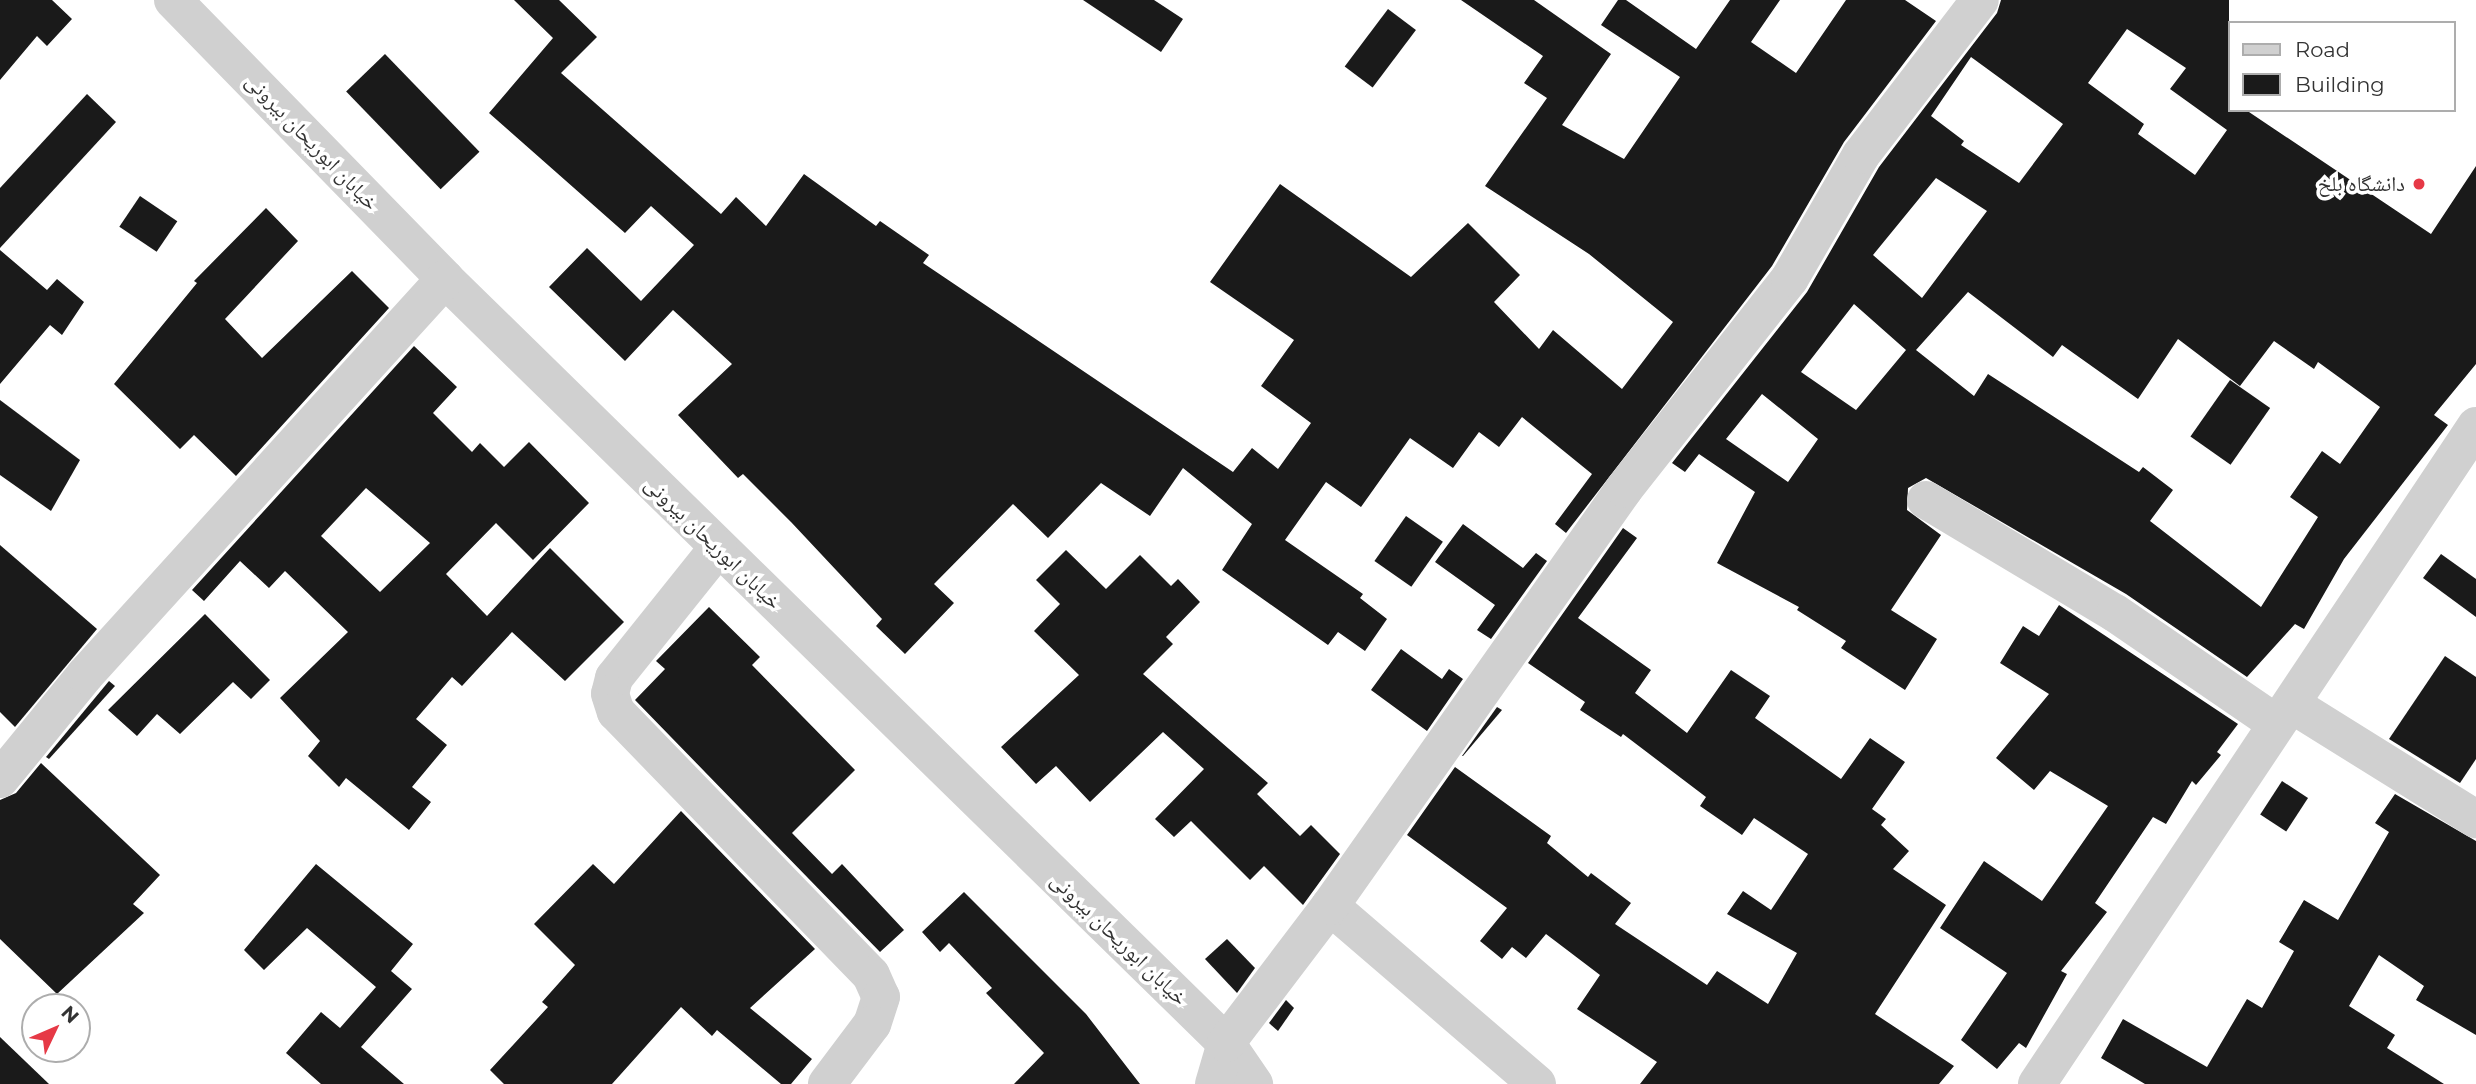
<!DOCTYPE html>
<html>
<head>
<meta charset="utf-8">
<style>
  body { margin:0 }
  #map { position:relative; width:2476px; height:1084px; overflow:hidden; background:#fff; font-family:Montserrat,"Noto Naskh Arabic",sans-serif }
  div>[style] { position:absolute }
  .building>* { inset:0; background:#1a1a1a; transform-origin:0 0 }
  .minor>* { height:38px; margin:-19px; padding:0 19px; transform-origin:19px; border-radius:19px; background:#d0d0d0 }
  .dots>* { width:19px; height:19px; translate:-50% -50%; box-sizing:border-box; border:4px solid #fff; border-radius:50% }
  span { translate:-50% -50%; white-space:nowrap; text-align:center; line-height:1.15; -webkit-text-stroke:7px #fff; paint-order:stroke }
  .street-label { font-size:21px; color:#333 }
  .poi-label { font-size:21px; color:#333 }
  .right { translate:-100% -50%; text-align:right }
  .legend { position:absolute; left:2228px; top:21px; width:228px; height:91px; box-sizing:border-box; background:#fff; border:2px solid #adadad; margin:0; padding:9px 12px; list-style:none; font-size:21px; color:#333 }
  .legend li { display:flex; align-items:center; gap:14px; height:35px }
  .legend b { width:35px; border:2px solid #adadad }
  .north { position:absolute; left:21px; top:993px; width:70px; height:70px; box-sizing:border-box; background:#fff; border:2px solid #adadad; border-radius:50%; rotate:46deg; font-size:19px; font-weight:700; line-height:28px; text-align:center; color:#333 }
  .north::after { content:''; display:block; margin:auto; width:24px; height:32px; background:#e63946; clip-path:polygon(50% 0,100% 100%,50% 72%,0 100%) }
</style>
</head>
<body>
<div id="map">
  <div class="building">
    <i style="clip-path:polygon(0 0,52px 0,72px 19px,47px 46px,37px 36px,0 80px)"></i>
    <i style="clip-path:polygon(514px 0,559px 0,597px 37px,561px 73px,721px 214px,736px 197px,766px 226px,804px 174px,876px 226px,880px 221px,929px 255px,923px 263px,1233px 472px,1252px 448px,1278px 469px,1311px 423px,1261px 386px,1294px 340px,1210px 282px,1280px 184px,1411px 277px,1468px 223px,1520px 275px,1494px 302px,1539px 349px,1553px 330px,1622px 389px,1673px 322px,1589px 254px,1485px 186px,1547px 98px,1524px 83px,1543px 56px,1461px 0,1534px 0,1611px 54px,1562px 125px,1624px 159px,1680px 77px,1601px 25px,1618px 0,1626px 0,1696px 49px,1730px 0,1780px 0,1751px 42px,1796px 73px,1846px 0,1905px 0,1936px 21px,1844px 142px,1772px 266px,1566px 533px,1555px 524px,1592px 474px,1522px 417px,1499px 447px,1479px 432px,1453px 468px,1410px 438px,1361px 507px,1326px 482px,1285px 540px,1363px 594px,1360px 598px,1387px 619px,1365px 651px,1338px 632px,1328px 645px,1222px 570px,1252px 524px,1183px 468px,1150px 516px,1101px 483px,1048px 538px,1013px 504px,934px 584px,954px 603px,905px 654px,876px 626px,882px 619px,791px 522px,743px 474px,738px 478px,678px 415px,732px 364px,673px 310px,625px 361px,549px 287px,587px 248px,641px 301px,694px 245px,651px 206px,625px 233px,489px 113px,553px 38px)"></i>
    <i style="clip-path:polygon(1083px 0,1154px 0,1183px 19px,1161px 52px)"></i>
    <i style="clip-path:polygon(evenodd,2001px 0,2229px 0,2229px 110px,2246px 110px,2431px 234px,2476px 166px,2476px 364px,2434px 415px,2448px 425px,2344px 559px,2304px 629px,2295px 624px,2247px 677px,2126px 594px,1926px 478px,1908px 488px,1907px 510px,1941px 535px,1891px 610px,1937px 639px,1905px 690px,1841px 648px,1846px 641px,1797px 610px,1799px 607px,1717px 563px,1755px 492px,1699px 454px,1685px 472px,1672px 463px,1807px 292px,1879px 167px,1997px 13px,2001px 0,2127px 29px,2186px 68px,2170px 89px,2227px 130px,2195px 175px,2138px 134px,2144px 124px,2088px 83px,2127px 29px,2001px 0,1971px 57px,2063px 124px,2019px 183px,1961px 145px,1964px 141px,1931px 116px,1971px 57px,2001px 0,1936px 178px,1987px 211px,1922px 298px,1873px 255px,1936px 178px,2001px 0,1968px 292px,2053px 357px,2062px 345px,2138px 399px,2178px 339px,2240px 386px,2274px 341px,2314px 369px,2318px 362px,2380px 407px,2340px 464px,2322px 451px,2290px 497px,2318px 517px,2261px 607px,2150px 521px,2173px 490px,2143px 467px,2139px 472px,1988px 374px,1974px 396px,1916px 350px,1968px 292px,2001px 0,1854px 304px,1906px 350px,1856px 410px,1801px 372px,1854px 304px,2001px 0,1762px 394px,1818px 439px,1788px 482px,1726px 439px,1762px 394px)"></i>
    <i style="left:1388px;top:9px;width:35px;height:72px;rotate:37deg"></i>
    <i style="left:385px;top:54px;width:136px;height:54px;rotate:46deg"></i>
    <i style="clip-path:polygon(87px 94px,116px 122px,0 248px,0 188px)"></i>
    <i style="left:140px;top:196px;width:45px;height:37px;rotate:34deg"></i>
    <i style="clip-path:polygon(266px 208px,298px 241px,225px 319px,262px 358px,352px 271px,389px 308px,236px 476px,194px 435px,180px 449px,114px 384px,197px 283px,194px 281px)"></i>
    <i style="clip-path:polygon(0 250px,47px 290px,57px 279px,84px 302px,62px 335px,50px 325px,0 384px)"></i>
    <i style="clip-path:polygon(evenodd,414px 346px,457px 387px,433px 413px,472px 452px,480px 443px,504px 467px,529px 442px,589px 503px,533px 560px,496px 523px,446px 574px,487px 616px,550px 548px,624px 622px,565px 681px,512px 632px,462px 686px,452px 677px,416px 719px,447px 745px,412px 787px,431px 802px,409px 830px,346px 778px,339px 787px,308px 756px,320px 741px,280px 698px,348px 632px,285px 571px,269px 588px,240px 561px,204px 601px,192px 590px,414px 346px,366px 488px,430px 543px,380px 592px,321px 536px,366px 488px)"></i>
    <i style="left:2230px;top:380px;width:49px;height:69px;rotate:35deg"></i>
    <i style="clip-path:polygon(0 400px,80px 460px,51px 511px,0 475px)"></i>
    <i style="left:1406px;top:516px;width:45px;height:55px;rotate:35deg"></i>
    <i style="clip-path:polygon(1463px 524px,1523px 568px,1536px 553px,1547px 561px,1491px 639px,1477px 630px,1495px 605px,1435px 562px)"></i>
    <i style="clip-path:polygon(1623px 528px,1637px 538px,1578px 618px,1651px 670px,1635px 693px,1687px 733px,1731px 670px,1770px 696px,1755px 718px,1841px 779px,1870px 738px,1905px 762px,1872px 809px,1886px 819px,1881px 825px,1909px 851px,1893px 869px,1946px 905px,1875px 1014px,1954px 1066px,1939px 1084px,1640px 1084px,1657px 1062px,1577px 1009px,1600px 975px,1546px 934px,1526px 958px,1512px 947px,1502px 959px,1480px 941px,1507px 908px,1407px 835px,1455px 767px,1551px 836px,1547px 843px,1588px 877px,1591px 873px,1631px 903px,1615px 924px,1707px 985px,1717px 971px,1768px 1004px,1797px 953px,1727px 914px,1743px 891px,1771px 910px,1808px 854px,1754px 818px,1742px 835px,1700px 806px,1706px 797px,1623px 734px,1621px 737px,1580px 710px,1585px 702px,1528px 663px)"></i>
    <i style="clip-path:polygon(0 545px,97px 629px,15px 727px,0 712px)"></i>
    <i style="clip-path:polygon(1066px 550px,1106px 589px,1140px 555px,1171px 586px,1178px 579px,1200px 602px,1166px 637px,1173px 644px,1143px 674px,1268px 783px,1257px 794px,1300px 836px,1311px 825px,1340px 854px,1303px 905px,1264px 866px,1250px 880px,1191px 821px,1174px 837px,1155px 819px,1204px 769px,1163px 732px,1090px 802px,1056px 766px,1036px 784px,1001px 747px,1079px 675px,1034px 631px,1060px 604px,1036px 580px)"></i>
    <i style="clip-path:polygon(2441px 554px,2476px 579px,2476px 617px,2423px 578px)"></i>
    <i style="clip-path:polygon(2059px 605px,2238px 724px,2217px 752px,2221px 755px,2196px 785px,2192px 781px,2166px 824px,2153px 817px,2095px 903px,2107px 912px,2061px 971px,2067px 974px,2026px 1048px,2019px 1043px,1997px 1069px,1961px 1040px,2007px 973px,1940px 928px,1984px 861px,2042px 901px,2108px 806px,2050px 771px,2034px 790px,1996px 758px,2049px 694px,2000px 663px,2023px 626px,2039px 636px)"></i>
    <i style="clip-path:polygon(709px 607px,760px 657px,752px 665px,855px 770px,792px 833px,832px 874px,842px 864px,904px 930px,880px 952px,635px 700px,665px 669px,656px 661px)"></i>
    <i style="clip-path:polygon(205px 614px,270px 680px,251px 699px,233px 682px,180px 734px,157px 714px,137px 736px,108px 710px)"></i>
    <i style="clip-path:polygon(1401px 649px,1442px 679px,1449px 669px,1463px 679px,1427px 731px,1371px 690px)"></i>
    <i style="clip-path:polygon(2445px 656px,2476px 677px,2476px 759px,2460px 783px,2389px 739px)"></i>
    <i style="clip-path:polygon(109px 681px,115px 686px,49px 759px,46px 757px)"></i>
    <i style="clip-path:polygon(1497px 707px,1502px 710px,1463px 756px,1462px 756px)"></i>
    <i style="clip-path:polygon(41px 763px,160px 875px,133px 904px,144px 913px,57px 994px,0 939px,0 800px,16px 793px)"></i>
    <i style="left:2282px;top:781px;width:31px;height:40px;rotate:33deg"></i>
    <i style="clip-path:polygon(2395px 794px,2476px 841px,2476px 1035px,2416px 1000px,2424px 986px,2379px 955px,2349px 1006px,2395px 1035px,2387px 1048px,2444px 1084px,2145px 1084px,2101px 1058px,2123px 1019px,2207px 1067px,2247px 999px,2262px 1008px,2294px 951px,2279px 942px,2304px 900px,2338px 920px,2389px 832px,2375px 823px)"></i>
    <i style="clip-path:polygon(681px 811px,815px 949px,750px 1008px,812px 1059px,791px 1084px,781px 1084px,717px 1030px,712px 1036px,681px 1007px,612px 1084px,504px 1084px,490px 1070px,548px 1007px,542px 1002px,575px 965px,534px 924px,593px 864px,614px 884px)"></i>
    <i style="clip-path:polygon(316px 864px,413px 944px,391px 971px,412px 989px,361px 1047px,404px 1084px,321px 1084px,286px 1053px,321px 1012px,340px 1028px,376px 987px,307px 928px,264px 970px,244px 950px)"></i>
    <i style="clip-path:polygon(964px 892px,1086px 1014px,1140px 1084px,1014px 1084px,1044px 1053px,986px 993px,992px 988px,949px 943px,940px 952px,922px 932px)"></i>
    <i style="clip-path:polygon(1227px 939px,1255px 968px,1237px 993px,1205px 959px)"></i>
    <i style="clip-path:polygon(1286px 1000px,1294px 1008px,1278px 1031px,1269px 1023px)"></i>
    <i style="clip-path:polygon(0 1037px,49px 1084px,0 1084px)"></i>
  </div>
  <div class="minor">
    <i style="left:173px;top:0;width:390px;rotate:45.7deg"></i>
    <i style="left:445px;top:279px;width:1093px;rotate:44.37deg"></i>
    <i style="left:1226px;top:1043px;width:50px;rotate:55.7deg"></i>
    <i style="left:1926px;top:500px;width:220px;rotate:30.9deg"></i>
    <i style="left:2115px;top:613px;width:196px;rotate:34.4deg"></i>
    <i style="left:718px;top:548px;width:166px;rotate:128.7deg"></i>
    <i style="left:614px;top:678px;width:16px;rotate:104deg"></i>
    <i style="left:610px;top:694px;width:19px;rotate:72deg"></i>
    <i style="left:616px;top:712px;width:366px;rotate:45.9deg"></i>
    <i style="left:871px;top:975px;width:24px;rotate:66deg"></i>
    <i style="left:881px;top:997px;width:28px;rotate:108deg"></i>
    <i style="left:872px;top:1024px;width:75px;rotate:126.9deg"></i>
    <i style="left:2291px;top:704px;width:218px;rotate:31.9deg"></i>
    <i style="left:0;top:779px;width:134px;rotate:-50.7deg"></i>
    <i style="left:85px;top:675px;width:535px;rotate:-47.73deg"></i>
    <i style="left:1330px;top:906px;width:273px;rotate:40.7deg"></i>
    <i style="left:1214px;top:1084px;width:43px;rotate:-73.7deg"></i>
    <i style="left:1226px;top:1043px;width:172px;rotate:-52.8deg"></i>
    <i style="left:1330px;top:906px;width:510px;rotate:-54.81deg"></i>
    <i style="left:1624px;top:489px;width:268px;rotate:-51.8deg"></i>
    <i style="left:1790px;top:278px;width:142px;rotate:-60deg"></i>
    <i style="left:1861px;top:155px;width:195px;rotate:-52.5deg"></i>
    <i style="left:2037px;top:1084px;width:791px;rotate:-56.29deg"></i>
  </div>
  <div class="dots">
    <i style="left:2419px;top:184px;background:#e63946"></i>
  </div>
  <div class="street-label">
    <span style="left:312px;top:142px;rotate:46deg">خیابان ابوریحان بیرونی</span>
    <span style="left:713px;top:543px;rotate:44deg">خیابان ابوریحان بیرونی</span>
    <span style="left:1119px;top:939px;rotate:44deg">خیابان ابوریحان بیرونی</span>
  </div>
  <div class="poi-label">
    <span class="right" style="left:2405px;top:184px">دانشگاه بلخ</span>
  </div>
  <ul class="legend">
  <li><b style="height:9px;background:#d0d0d0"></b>Road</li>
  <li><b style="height:19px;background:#1a1a1a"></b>Building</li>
  </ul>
  <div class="north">N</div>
</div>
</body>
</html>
